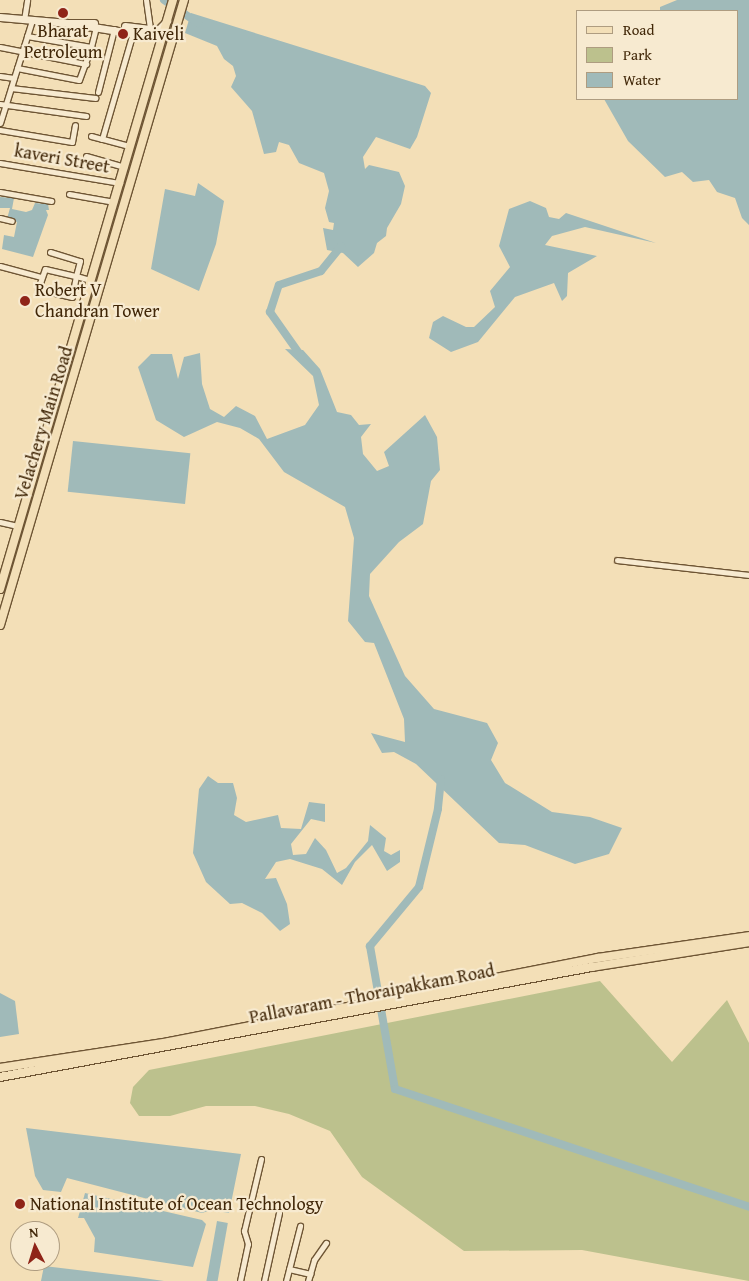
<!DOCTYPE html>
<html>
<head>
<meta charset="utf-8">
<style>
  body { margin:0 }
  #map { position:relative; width:749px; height:1281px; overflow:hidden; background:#f3dfb7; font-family:"Gentium Book Plus",serif }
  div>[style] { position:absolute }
  .green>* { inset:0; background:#bcc18d }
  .water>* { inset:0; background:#a0bab9; transform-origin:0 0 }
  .river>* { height:8px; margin:-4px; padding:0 4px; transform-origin:4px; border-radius:4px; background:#a0bab9 }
  .roads { filter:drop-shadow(1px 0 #6e5534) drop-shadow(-1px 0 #6e5534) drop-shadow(0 1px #6e5534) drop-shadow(0 -1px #6e5534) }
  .minor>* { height:5px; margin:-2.5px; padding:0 2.5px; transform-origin:2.5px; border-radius:2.5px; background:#f7ead0 }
  .secondary>* { height:7px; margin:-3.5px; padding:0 3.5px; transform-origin:3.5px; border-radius:3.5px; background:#f7ead0 }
  .primary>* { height:8px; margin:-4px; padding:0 4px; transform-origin:4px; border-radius:4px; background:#f3dfb7 }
  .dots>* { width:14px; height:14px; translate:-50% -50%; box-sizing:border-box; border:2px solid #f7ead0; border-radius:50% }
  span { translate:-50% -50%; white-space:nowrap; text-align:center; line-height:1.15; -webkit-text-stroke:4.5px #f7ead0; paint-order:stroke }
  .poi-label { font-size:18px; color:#412708 }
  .left { translate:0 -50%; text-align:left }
  .street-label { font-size:18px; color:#412708 }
  .legend { position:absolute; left:576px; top:10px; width:162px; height:90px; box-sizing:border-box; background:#f7ead0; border:1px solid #ae9c80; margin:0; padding:6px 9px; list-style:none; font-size:15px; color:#412708 }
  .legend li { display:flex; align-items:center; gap:10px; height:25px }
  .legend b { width:25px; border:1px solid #ae9c80 }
  .north { position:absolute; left:10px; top:1221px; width:50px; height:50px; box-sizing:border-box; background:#f7ead0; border:1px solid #ae9c80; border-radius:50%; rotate:355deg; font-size:14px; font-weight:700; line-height:20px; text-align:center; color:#412708 }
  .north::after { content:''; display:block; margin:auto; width:18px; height:22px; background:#8f2418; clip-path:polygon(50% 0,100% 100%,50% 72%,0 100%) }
</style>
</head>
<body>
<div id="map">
  <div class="green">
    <i style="clip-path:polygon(600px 981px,672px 1062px,727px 1000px,749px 1043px,749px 1281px,582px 1250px,464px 1251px,362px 1177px,330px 1131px,289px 1114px,255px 1106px,206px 1106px,170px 1116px,139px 1116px,130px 1103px,133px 1087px,149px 1070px)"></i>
  </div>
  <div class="water">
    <i style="clip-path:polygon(677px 0,749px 0,749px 225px,742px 218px,735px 198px,717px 192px,709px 180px,693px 182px,682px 172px,665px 177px,628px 141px,604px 99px,738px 99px,738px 11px,660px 11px,660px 7px)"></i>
    <i style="clip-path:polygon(191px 13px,425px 86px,431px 93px,417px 137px,410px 149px,376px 137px,363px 157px,365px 169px,369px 165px,399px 172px,405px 186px,401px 204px,387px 228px,386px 236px,377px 243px,374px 253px,358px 267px,343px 253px,327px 250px,323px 228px,333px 230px,334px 223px,329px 222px,325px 208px,329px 191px,324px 173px,299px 163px,289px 145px,279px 142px,276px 152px,264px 154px,252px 111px,231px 87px,236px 76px,233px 66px,224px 59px,217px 46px,185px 33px)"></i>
    <i style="clip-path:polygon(198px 183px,224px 201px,216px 244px,199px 291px,151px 269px,165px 189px,195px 196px)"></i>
    <i style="clip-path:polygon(0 197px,14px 198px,12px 209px,26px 212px,32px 210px,35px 203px,48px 204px,49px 210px,46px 210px,48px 215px,33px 257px,2px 249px,4px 235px,14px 237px,17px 222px,7px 219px,10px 208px,0 208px)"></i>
    <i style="clip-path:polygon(530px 201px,546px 208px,549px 217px,559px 219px,566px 213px,656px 243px,585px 227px,552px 236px,545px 245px,597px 256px,568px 273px,567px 296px,562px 301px,554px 283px,515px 297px,478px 342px,451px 352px,429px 338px,433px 322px,443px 316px,466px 327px,474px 327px,495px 307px,490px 291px,510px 267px,499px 246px,509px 209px)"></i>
    <i style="clip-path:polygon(285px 349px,303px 350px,320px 369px,337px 412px,351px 415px,359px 425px,371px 424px,361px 437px,363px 454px,377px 471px,389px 466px,384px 452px,425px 415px,437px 437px,440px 470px,431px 481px,423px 524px,399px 542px,370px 574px,369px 596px,405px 676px,434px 709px,487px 723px,498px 743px,491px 760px,505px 783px,552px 812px,590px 817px,622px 828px,609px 854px,575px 864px,525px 845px,499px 843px,416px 764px,394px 752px,382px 753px,371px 733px,405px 742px,404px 719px,374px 643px,365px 642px,348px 621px,354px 538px,345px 507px,284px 472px,259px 439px,240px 428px,217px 422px,184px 437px,156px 420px,138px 367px,151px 354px,172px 354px,178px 379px,184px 357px,200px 353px,202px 384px,210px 409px,224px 417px,236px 406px,255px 416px,267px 439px,305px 425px,319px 405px,313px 376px)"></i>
    <i style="left:73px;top:441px;width:118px;height:51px;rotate:6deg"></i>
    <i style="clip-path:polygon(208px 776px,218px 783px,233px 783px,237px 798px,234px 815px,246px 822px,278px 815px,281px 828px,301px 829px,309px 802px,325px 804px,325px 822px,311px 819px,291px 844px,293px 855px,306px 854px,315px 838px,326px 850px,337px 873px,346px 868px,368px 841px,370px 825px,386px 838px,384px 851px,391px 855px,400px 850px,400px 862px,387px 871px,372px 845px,355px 862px,342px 885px,322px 869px,290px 859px,276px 862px,265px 879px,276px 878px,287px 904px,290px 924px,280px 931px,262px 913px,242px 903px,230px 904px,206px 882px,193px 853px,199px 789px)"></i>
    <i style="clip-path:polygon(0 993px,15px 1001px,19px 1034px,0 1037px)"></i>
    <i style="clip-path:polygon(26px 1128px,241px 1154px,229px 1213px,211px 1210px,202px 1213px,67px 1178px,61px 1192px,43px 1190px,35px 1176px)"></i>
    <i style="clip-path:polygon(85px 1193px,202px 1220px,206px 1224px,193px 1267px,94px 1252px,95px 1238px,84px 1218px,78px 1218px)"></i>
    <i style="left:217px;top:1221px;width:11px;height:62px;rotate:10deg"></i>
    <i style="clip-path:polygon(44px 1266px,136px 1277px,164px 1281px,41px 1281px)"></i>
  </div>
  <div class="river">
    <i style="left:164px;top:0;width:41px;rotate:34.1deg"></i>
    <i style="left:301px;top:356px;width:54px;rotate:-125.2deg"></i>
    <i style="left:270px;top:312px;width:28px;rotate:-72deg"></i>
    <i style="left:279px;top:285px;width:44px;rotate:-18.4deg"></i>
    <i style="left:321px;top:271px;width:32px;rotate:-51deg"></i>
    <i style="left:441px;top:779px;width:30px;rotate:96deg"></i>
    <i style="left:438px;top:809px;width:80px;rotate:103.7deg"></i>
    <i style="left:419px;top:887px;width:77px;rotate:129.7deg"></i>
    <i style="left:370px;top:946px;width:145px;rotate:80.1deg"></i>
    <i style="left:395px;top:1089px;width:373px;rotate:18.4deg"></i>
  </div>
  <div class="roads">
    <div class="minor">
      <i style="left:146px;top:0;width:30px;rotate:82deg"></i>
      <i style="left:24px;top:20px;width:20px;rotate:-81deg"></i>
      <i style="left:0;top:47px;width:88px;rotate:11.2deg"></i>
      <i style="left:91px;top:47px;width:21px;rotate:-76deg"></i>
      <i style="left:17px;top:68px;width:63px;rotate:11deg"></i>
      <i style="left:79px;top:80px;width:35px;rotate:-70deg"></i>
      <i style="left:91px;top:47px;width:65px;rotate:-170.2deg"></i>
      <i style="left:0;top:76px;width:14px;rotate:8deg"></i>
      <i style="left:11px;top:88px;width:85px;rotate:6.8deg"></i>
      <i style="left:98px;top:92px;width:65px;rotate:-75.7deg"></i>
      <i style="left:0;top:104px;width:87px;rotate:7.9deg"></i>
      <i style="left:0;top:123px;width:108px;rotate:-72.7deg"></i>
      <i style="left:0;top:130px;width:73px;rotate:9.5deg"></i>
      <i style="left:72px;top:142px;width:17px;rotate:-80deg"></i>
      <i style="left:91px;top:136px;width:11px;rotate:15deg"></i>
      <i style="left:129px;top:146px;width:28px;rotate:-165deg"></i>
      <i style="left:102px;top:139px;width:111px;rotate:-73.8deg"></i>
      <i style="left:86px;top:156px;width:40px;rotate:16deg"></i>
      <i style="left:0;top:163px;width:122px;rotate:9.5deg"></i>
      <i style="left:0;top:192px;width:52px;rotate:10deg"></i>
      <i style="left:69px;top:194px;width:46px;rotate:10.1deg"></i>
      <i style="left:0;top:218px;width:12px;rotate:14deg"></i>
      <i style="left:50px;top:252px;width:31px;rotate:17deg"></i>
      <i style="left:80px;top:261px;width:16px;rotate:105deg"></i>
      <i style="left:76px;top:276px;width:21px;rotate:101deg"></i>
      <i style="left:72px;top:297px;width:35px;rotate:-167deg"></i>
      <i style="left:38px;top:289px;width:21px;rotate:-71deg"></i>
      <i style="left:45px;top:269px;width:32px;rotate:13deg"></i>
      <i style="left:76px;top:276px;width:15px;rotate:16deg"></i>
      <i style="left:0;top:266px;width:42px;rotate:15deg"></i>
      <i style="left:0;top:522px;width:18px;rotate:13deg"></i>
      <i style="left:617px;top:560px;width:133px;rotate:6.5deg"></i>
      <i style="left:289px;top:1269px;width:22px;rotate:13deg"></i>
      <i style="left:240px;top:1281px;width:38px;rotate:-78deg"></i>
      <i style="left:248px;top:1244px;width:14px;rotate:-107deg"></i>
      <i style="left:244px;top:1231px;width:74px;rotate:-76.7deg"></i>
      <i style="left:264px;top:1281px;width:70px;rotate:-77.6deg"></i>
      <i style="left:286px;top:1281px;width:57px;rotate:-75.7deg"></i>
      <i style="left:308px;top:1281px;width:22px;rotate:-74deg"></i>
      <i style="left:314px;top:1260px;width:21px;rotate:-55deg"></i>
    </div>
    <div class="secondary">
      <i style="left:0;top:17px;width:68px;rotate:5deg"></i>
      <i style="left:68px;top:23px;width:95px;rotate:9.1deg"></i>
      <i style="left:68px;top:23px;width:26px"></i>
      <i style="left:125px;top:26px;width:33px;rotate:7deg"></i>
      <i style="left:158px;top:30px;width:13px;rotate:-45deg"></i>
    </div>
    <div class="primary">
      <i style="left:0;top:589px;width:614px;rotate:-73.63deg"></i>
      <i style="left:0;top:625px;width:652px;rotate:-73.6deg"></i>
      <i style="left:0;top:1068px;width:171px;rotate:-8.7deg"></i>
      <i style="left:169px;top:1042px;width:437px;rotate:-11.1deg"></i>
      <i style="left:598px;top:958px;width:153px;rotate:-8.3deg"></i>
      <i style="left:0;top:1077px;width:602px;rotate:-10.53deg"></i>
      <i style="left:592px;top:967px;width:159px;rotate:-9deg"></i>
    </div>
  </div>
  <div class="dots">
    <i style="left:63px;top:13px;background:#8f2418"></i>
    <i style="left:123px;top:34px;background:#8f2418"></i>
    <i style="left:25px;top:301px;background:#8f2418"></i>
    <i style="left:20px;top:1204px;background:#8f2418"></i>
  </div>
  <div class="poi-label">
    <span style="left:63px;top:42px">Bharat<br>Petroleum</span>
    <span class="left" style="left:133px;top:34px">Kaiveli</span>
    <span class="left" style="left:35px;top:301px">Robert V<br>Chandran Tower</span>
    <span class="left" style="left:30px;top:1204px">National Institute of Ocean Technology</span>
  </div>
  <div class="street-label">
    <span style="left:62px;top:159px;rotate:10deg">kaveri Street</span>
    <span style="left:44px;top:423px;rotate:-73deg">Velachery Main Road</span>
    <span style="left:372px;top:994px;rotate:-11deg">Pallavaram - Thoraipakkam Road</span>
  </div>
  <ul class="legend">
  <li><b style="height:6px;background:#f3dfb7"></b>Road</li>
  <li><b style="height:14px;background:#bcc18d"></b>Park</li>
  <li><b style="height:14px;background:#a0bab9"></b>Water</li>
  </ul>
  <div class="north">N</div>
</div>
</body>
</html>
